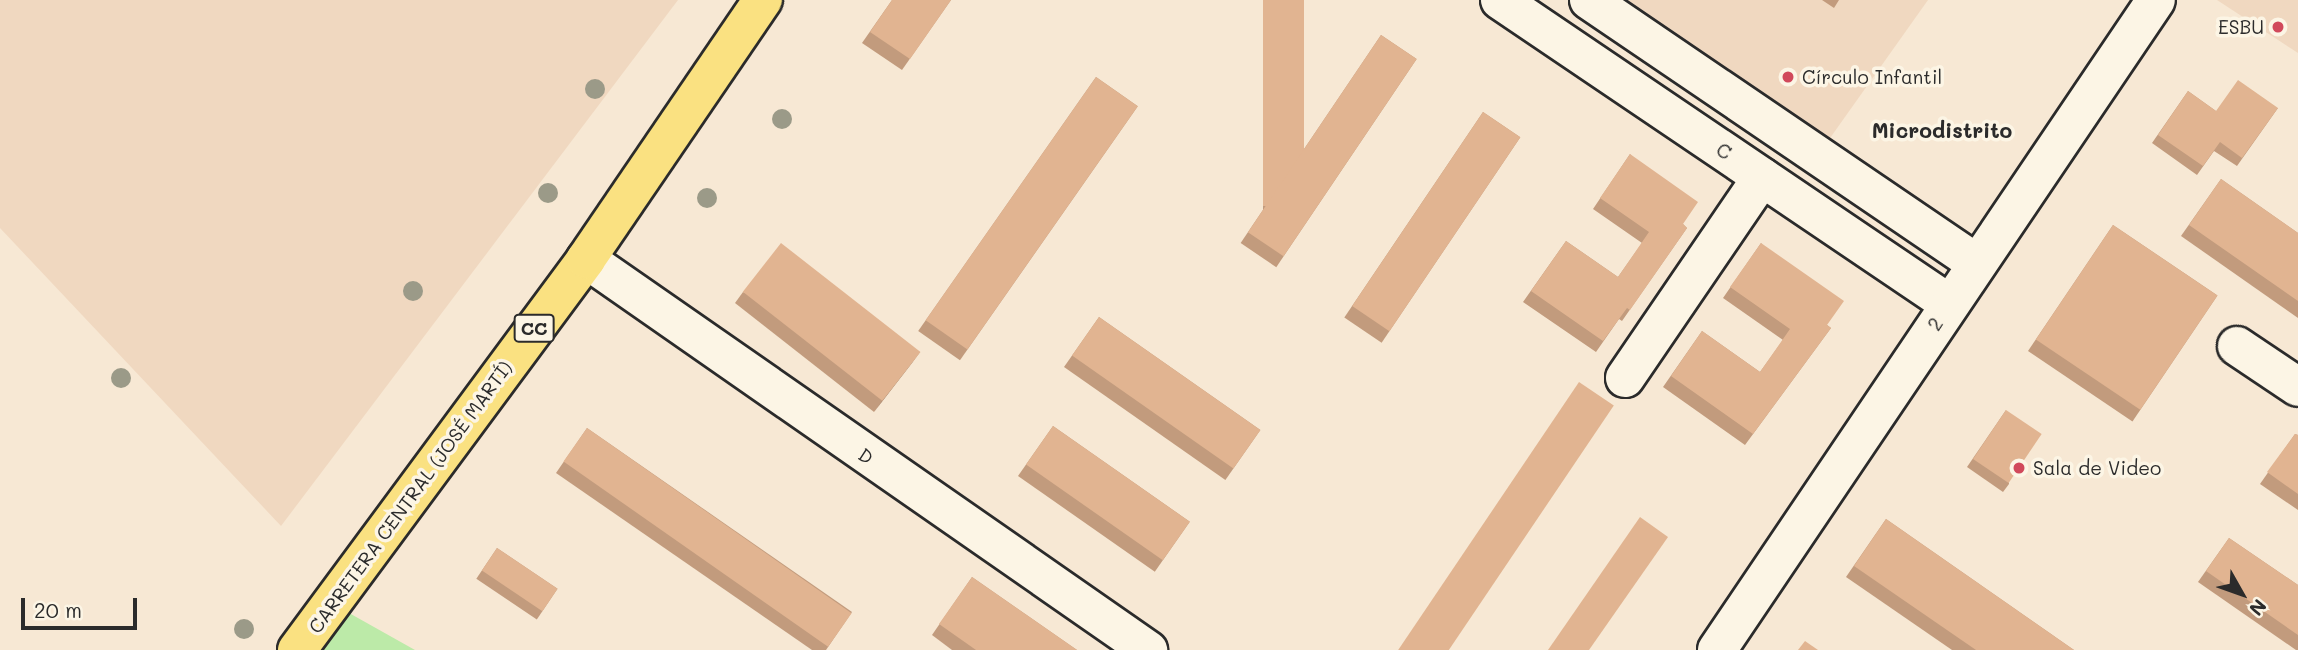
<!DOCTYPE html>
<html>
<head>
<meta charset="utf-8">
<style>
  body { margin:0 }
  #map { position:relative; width:2298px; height:650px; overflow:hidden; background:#f7e8d4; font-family:Mali,sans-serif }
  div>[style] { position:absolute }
  .built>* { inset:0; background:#f0d8c0 }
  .green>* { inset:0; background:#bceaa8 }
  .roads { filter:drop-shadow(2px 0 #2b2b2b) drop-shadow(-2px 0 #2b2b2b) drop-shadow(0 2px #2b2b2b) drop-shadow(0 -2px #2b2b2b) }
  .minor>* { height:38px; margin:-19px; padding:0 19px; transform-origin:19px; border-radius:19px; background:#fcf5e5 }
  .highway>* { height:38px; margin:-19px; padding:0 19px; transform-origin:19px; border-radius:19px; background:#fae181 }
  .trees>* { width:20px; height:20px; margin:-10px; border-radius:50%; background:#9b9a88 }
  .wall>* { inset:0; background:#c29b7d; transform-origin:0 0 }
  .shaded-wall>* { inset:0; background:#9e7e66 }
  .building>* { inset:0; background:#e1b491; transform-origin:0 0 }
  .dots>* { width:19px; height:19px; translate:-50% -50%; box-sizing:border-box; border:4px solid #fcf5e5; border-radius:50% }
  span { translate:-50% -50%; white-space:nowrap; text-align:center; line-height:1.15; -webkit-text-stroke:7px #fcf5e5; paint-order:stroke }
  .shield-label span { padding:2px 5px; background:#fcf5e5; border:2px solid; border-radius:5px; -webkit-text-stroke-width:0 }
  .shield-label { font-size:18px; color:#2b2b2b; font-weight:700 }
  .poi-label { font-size:19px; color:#2b2b2b }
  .right { translate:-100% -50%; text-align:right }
  .left { translate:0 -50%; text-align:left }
  .street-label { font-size:19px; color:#2b2b2b }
  .neighbourhood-label { font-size:21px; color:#2b2b2b; font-weight:700 }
  .north { position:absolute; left:2207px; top:559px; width:70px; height:70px; -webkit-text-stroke:5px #fcf5e5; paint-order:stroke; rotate:130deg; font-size:19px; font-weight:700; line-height:28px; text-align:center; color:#2b2b2b }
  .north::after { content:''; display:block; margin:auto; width:24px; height:32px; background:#2b2b2b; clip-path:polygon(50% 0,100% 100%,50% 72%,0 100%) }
  .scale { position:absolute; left:21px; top:598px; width:116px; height:32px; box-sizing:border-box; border:4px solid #2b2b2b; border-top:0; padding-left:9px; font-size:21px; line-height:24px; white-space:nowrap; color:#2b2b2b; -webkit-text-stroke:5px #fcf5e5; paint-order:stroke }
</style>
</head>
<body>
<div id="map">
  <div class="built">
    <i style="clip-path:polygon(0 0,678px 0,281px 526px,0 228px)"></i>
    <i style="clip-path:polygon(1589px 0,1928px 0,1818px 155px)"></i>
    <i style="clip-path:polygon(2217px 0,2298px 0,2298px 53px)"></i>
  </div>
  <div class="green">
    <i style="clip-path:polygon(333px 604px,415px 650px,299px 650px)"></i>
  </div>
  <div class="roads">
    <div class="minor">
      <i style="left:1500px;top:0;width:541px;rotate:34.07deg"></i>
      <i style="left:1589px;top:0;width:467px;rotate:34.2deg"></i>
      <i style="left:586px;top:259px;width:685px;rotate:34.83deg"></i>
      <i style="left:2237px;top:346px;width:73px;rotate:33.9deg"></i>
      <i style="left:1625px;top:378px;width:243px;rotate:-55.7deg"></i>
      <i style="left:1717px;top:650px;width:784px;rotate:-55.97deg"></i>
    </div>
    <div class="highway">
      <i style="left:297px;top:650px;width:486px;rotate:-53.5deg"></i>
      <i style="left:586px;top:259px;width:314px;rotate:-55.7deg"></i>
    </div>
  </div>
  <div class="trees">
    <i style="left:595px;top:89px"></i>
    <i style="left:782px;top:119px"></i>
    <i style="left:548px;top:193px"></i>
    <i style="left:707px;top:198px"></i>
    <i style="left:413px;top:291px"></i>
    <i style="left:121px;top:378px"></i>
    <i style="left:244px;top:629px"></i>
  </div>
  <div class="wall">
    <i style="clip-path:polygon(892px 0,951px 0,902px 70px,862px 43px)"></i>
    <i style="left:1263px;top:0;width:41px;height:220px"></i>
    <i style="clip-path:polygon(1822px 0,1839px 0,1834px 8px)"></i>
    <i style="left:1381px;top:35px;width:43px;height:251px;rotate:34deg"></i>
    <i style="left:1096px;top:77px;width:51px;height:310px;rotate:35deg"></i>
    <i style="clip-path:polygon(2188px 91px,2216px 111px,2278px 108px,2237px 166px,2214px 151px,2197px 175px,2152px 143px)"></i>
    <i style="left:1483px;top:112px;width:45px;height:248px;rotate:34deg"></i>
    <i style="clip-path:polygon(1630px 154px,1683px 224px,1687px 228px,1622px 321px,1619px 319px,1596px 352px,1523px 302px,1566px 241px,1618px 277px,1642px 243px,1593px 209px)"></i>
    <i style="clip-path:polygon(2221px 179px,2298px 233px,2298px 318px,2181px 236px)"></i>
    <i style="left:2113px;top:225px;width:126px;height:152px;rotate:34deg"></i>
    <i style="clip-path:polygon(1761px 243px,1827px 325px,1831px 328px,1745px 445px,1663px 387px,1702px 331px,1760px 372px,1783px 340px,1723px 298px)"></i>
    <i style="clip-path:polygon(743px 292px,920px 352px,874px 412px,735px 303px)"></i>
    <i style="left:1099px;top:317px;width:197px;height:61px;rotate:35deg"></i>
    <i style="clip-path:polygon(2006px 410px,2009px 484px,2003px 492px,1967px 467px)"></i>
    <i style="left:1053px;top:426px;width:167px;height:61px;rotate:35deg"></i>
    <i style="clip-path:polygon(587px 428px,852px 612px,826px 650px,812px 650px,556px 473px)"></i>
    <i style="clip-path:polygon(2295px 434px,2298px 435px,2298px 510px,2260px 484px)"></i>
    <i style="clip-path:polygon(1886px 519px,2074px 650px,1952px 650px,1846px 577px)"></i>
    <i style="clip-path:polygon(2229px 538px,2298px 585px,2298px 650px,2296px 650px,2198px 582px)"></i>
    <i style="left:497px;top:548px;width:73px;height:37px;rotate:34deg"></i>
    <i style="clip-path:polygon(972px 577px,1077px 650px,952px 650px,932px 635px)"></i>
  </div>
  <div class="shaded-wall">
    <i style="clip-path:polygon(920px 352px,912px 363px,874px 412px,882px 401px)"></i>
  </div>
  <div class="building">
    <i style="clip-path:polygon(892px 0,951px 0,910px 59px,870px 32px)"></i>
    <i style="left:1263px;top:0;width:41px;height:206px"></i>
    <i style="left:1381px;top:35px;width:43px;height:238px;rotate:34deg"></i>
    <i style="left:1096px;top:77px;width:51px;height:297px;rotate:35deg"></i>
    <i style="clip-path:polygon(2238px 80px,2278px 108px,2242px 158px,2220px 142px,2203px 166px,2158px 135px,2188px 91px,2216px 111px)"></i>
    <i style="left:1483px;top:112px;width:45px;height:234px;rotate:34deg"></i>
    <i style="clip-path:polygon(1630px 154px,1698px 202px,1683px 224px,1687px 228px,1630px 310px,1627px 308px,1603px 341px,1531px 291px,1566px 241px,1618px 277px,1649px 232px,1600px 198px)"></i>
    <i style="clip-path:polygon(2221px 179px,2298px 233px,2298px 301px,2189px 225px)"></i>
    <i style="left:2113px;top:225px;width:126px;height:138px;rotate:34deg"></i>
    <i style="left:781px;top:243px;width:177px;height:62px;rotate:38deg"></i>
    <i style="clip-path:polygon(1761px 243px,1844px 301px,1827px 325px,1831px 328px,1753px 434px,1671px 376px,1702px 331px,1760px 372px,1790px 329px,1730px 287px)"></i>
    <i style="left:1099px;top:317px;width:197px;height:47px;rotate:35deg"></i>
    <i style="left:1579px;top:382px;width:42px;height:327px;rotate:34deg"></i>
    <i style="left:2006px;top:410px;width:43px;height:59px;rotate:34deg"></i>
    <i style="left:1053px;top:426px;width:167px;height:47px;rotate:35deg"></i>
    <i style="left:587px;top:428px;width:323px;height:41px;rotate:35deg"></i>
    <i style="clip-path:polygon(2295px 434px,2298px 435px,2298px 494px,2267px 472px)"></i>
    <i style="clip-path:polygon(1640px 517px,1668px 537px,1589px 650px,1548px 650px)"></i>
    <i style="clip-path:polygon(1886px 519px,2074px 650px,1976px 650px,1854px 566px)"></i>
    <i style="clip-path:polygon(2229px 538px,2298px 585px,2298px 635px,2206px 571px)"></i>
    <i style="left:497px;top:548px;width:73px;height:27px;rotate:34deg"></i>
    <i style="clip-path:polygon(972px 577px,1077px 650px,976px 650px,939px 624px)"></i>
    <i style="clip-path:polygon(1805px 641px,1818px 650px,1798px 650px)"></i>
  </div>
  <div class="dots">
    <i style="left:2278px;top:27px;background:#d1495b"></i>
    <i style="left:1788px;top:77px;background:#d1495b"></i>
    <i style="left:2019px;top:468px;background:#d1495b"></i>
  </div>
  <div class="shield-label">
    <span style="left:534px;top:328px">CC</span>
  </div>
  <div class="poi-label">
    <span class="right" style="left:2264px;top:27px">ESBU</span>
    <span class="left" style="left:1802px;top:77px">Círculo Infantil</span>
    <span class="left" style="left:2033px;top:468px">Sala de Video</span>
  </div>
  <div class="street-label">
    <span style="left:1724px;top:151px;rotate:34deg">C</span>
    <span style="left:1935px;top:324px;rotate:-57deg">2</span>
    <span style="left:866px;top:456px;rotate:35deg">D</span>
    <span style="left:410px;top:497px;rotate:-54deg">CARRETERA CENTRAL (JOSÉ MARTÍ)</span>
  </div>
  <div class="neighbourhood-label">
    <span style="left:1942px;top:130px">Microdistrito</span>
  </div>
  <div class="north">N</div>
  <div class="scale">20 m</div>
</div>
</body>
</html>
